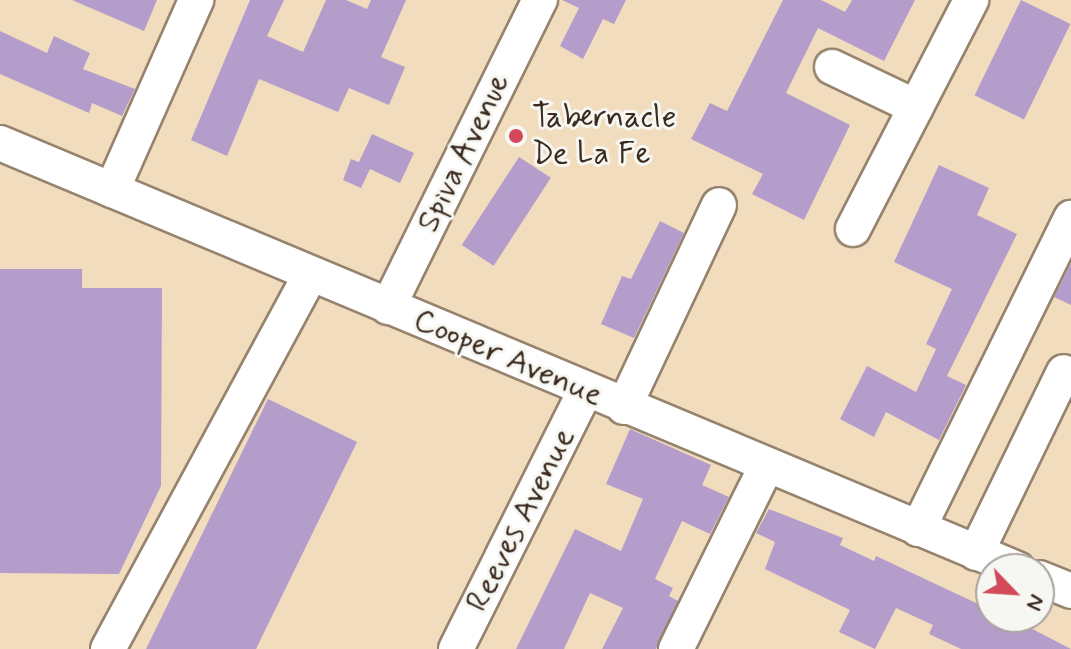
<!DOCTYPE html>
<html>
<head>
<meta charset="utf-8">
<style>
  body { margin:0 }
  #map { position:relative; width:1071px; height:649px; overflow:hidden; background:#f2dcbe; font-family:Mynerve,sans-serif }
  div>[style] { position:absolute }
  .building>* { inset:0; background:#b49dca; transform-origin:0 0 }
  .roads { filter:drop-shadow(2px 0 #96836e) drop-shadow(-2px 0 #96836e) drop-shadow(0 2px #96836e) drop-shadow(0 -2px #96836e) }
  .minor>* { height:34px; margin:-17px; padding:0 17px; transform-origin:17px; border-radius:17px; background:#fff }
  .dots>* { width:22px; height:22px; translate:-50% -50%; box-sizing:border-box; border:4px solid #f6f6f2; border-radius:50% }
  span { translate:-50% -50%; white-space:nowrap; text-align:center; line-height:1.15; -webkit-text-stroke:6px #f6f6f2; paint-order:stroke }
  .poi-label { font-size:32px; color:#3b2a1e }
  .left { translate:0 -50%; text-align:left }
  .street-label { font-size:32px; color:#3b2a1e }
  .north { position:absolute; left:975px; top:553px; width:80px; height:80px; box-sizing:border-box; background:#f6f6f2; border:2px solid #aba49d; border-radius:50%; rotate:115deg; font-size:22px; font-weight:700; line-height:32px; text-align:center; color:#3b2a1e }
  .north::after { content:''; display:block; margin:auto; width:28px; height:36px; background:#d1495b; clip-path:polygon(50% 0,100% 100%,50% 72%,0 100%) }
</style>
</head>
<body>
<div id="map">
  <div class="building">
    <i style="clip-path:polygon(72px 0,157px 0,144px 31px)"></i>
    <i style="clip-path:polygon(250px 0,284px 0,267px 36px,303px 52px,326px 0,346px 0,367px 9px,371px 0,406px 0,381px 57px,405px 67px,389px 105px,349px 88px,338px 112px,259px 79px,227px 156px,191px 140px)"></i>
    <i style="clip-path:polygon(562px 0,626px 0,614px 24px,603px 19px,583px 59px,560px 46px,579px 8px)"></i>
    <i style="clip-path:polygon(783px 0,821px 0,845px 12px,852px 0,915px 0,884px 61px,818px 28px,786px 93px,850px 125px,804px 220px,752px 194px,763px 174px,691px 139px,710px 103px,727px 111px)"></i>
    <i style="left:1021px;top:0;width:55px;height:106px;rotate:26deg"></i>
    <i style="clip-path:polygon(0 31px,47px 53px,54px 36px,90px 53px,83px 69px,135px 89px,122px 116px,92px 103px,89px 113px,0 74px)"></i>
    <i style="clip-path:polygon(372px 134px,414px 153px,400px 183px,370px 169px,361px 188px,343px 180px,351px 159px,359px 162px)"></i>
    <i style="left:519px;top:157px;width:38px;height:105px;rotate:33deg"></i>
    <i style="clip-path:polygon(939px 165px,989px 188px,977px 215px,1017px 234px,947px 376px,966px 385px,939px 440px,886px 412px,874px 437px,840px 419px,867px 366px,916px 392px,936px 349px,926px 344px,952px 289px,894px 262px)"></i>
    <i style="clip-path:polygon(660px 221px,684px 233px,634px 338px,601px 324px,622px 276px,631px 279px)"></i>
    <i style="clip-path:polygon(1071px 263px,1071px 305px,1054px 297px)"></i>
    <i style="clip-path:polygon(0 269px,82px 269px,82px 288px,162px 288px,161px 486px,119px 574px,0 573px)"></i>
    <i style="clip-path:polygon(268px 399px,357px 442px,256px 649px,146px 649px)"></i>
    <i style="clip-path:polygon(630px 429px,711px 465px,702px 485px,729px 497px,710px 534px,682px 521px,655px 579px,673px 588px,669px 596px,678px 601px,656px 649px,602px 649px,623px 608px,590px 593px,564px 649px,516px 649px,575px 529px,621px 551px,643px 499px,606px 484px)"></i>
    <i style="clip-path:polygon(769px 509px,843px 538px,840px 545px,874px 561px,876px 556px,991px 610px,991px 617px,1009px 617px,1071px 649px,961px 649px,929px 634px,933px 625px,896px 608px,875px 649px,839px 632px,850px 610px,765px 569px,775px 542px,756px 533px)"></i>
  </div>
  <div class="roads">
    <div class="minor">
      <i style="left:832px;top:67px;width:93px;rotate:25.5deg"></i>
      <i style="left:0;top:143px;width:1103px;rotate:22.73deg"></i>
      <i style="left:112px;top:190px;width:208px;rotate:-66.1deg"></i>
      <i style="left:853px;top:229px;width:258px;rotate:-62.7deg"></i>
      <i style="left:388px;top:307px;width:343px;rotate:-63.7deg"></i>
      <i style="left:624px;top:407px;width:223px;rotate:-64.8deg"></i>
      <i style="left:918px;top:529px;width:347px;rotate:-63.8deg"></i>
      <i style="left:976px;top:553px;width:201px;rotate:-64.1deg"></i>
      <i style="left:1039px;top:578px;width:35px;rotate:22deg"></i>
      <i style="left:108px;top:649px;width:426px;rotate:-61.6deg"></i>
      <i style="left:456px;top:649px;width:288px;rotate:-63.4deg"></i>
      <i style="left:676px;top:649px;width:203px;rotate:-63.7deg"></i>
    </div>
  </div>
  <div class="dots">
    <i style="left:516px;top:136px;background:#d1495b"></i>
  </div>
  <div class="poi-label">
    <span class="left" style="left:532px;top:136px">Tabernacle<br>De La Fe</span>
  </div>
  <div class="street-label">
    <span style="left:464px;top:153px;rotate:-64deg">Spiva Avenue</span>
    <span style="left:508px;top:358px;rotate:23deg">Cooper Avenue</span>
    <span style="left:521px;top:520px;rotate:-63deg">Reeves Avenue</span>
  </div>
  <div class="north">N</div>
</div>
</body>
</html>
